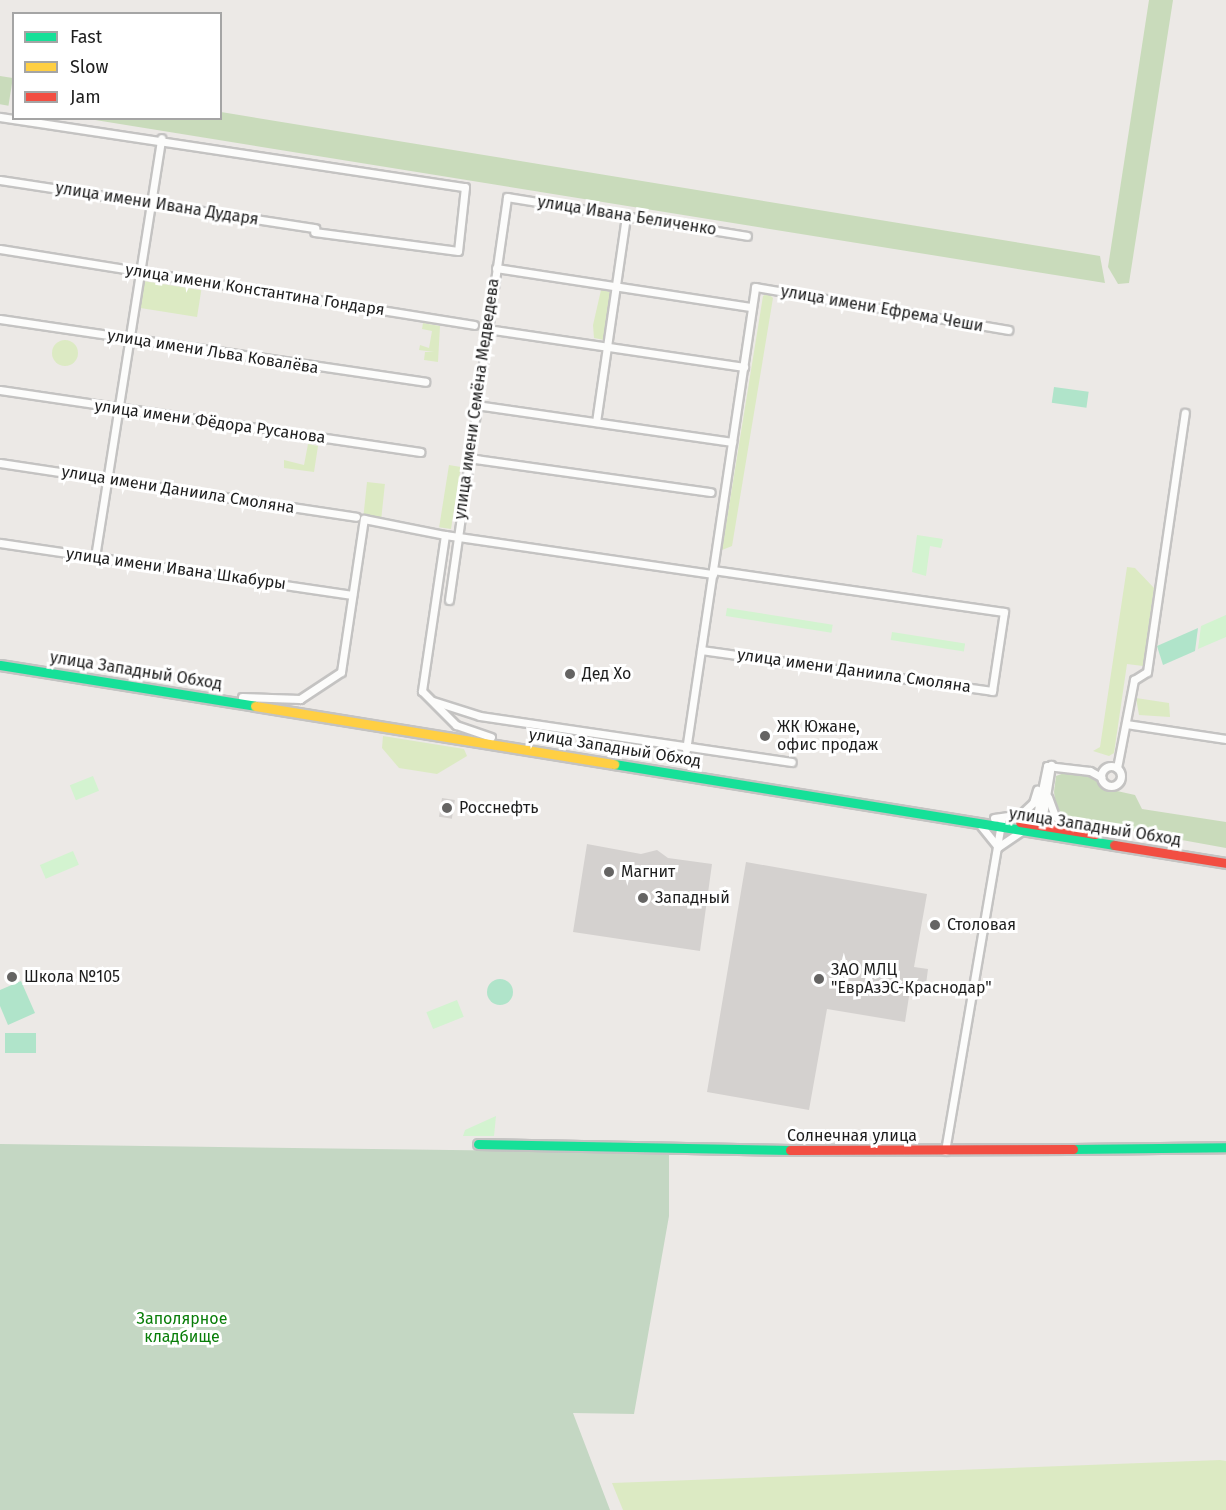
<!DOCTYPE html>
<html>
<head>
<meta charset="utf-8">
<style>
  body { margin:0 }
  #map { position:relative; width:1226px; height:1510px; overflow:hidden; background:#ece9e6; font-family:"Fira Sans",sans-serif }
  div>[style] { position:absolute }
  .grass>* { inset:0; background:#dceac3; transform-origin:0 0 }
  .round { border-radius:50% }
  .forest>* { inset:0; background:#c9dbbb; transform-origin:0 0 }
  .cemetery>* { inset:0; background:#c4d7c3 }
  .park>* { inset:0; background:#d3f3d0; transform-origin:0 0 }
  .pitch>* { inset:0; background:#b0e4ca; transform-origin:0 0 }
  .building>* { inset:0; background:#d4d1cf; transform-origin:0 0 }
  .roads { filter:drop-shadow(2px 0 #c4c3c2) drop-shadow(-2px 0 #c4c3c2) drop-shadow(0 2px #c4c3c2) drop-shadow(0 -2px #c4c3c2) }
  .street>* { height:7px; margin:-3.5px; padding:0 3.5px; transform-origin:3.5px; border-radius:3.5px; background:#fcfcfb }
  .street>.ring { margin:-3.5px; padding:0; box-sizing:content-box; background:none; border:7px solid #fcfcfb; border-radius:50% }
  .fast>* { height:9px; margin:-4.5px; padding:0 4.5px; transform-origin:4.5px; border-radius:4.5px; background:#16e098 }
  .slow>* { height:9px; margin:-4.5px; padding:0 4.5px; transform-origin:4.5px; border-radius:4.5px; background:#ffcf43 }
  .jam>* { height:9px; margin:-4.5px; padding:0 4.5px; transform-origin:4.5px; border-radius:4.5px; background:#f24e42 }
  .dots>* { width:16px; height:16px; translate:-50% -50%; box-sizing:border-box; border:3px solid #fff; border-radius:50% }
  span { translate:-50% -50%; white-space:nowrap; text-align:center; line-height:1.15; -webkit-text-stroke:6px #fff; paint-order:stroke }
  .street-label { font-size:16px; color:#1d1d1d }
  .poi-label { font-size:16px; color:#1d1d1d }
  .left { translate:0 -50%; text-align:left }
  .park-label { font-size:16px; color:#097e09 }
  .legend { position:absolute; left:12px; top:12px; width:210px; height:108px; box-sizing:border-box; background:#fff; border:2px solid #a5a5a5; margin:0; padding:8px 10px; list-style:none; font-size:18px; color:#1d1d1d }
  .legend li { display:flex; align-items:center; gap:12px; height:30px }
  .legend b { width:30px; border:2px solid #a5a5a5 }
</style>
</head>
<body>
<div id="map">
  <div class="grass">
    <i style="left:143px;top:281px;width:59px;height:27px;rotate:9deg"></i>
    <i style="clip-path:polygon(601px 290px,611px 292px,604px 340px,594px 338px,593px 325px)"></i>
    <i style="clip-path:polygon(768px 293px,773px 298px,732px 546px,722px 550px,763px 296px)"></i>
    <i style="clip-path:polygon(423px 323px,440px 326px,438px 362px,424px 360px,425px 352px,434px 352px,419px 350px,420px 345px,429px 348px,432px 331px,422px 329px)"></i>
    <i class="round" style="left:52px;top:340px;width:26px;height:26px"></i>
    <i style="clip-path:polygon(308px 444px,318px 446px,314px 472px,284px 468px,284px 460px,304px 465px)"></i>
    <i style="left:449px;top:465px;width:12px;height:63px;rotate:9deg"></i>
    <i style="left:367px;top:482px;width:18px;height:34px;rotate:6deg"></i>
    <i style="clip-path:polygon(1127px 567px,1135px 568px,1154px 588px,1143px 666px,1127px 664px,1114px 753px,1109px 756px,1093px 751px,1100px 747px)"></i>
    <i style="clip-path:polygon(1136px 698px,1169px 703px,1170px 717px,1139px 715px)"></i>
    <i style="clip-path:polygon(383px 736px,464px 749px,467px 756px,437px 774px,399px 768px,382px 748px)"></i>
    <i style="clip-path:polygon(1220px 1460px,1226px 1461px,1226px 1510px,623px 1510px,612px 1483px)"></i>
  </div>
  <div class="forest">
    <i style="clip-path:polygon(1149px 0,1173px 0,1129px 283px,1118px 284px,1108px 267px)"></i>
    <i style="left:0;top:76px;width:13px;height:28px;rotate:9deg"></i>
    <i style="clip-path:polygon(221px 112px,1100px 256px,1105px 283px,89px 119px,220px 118px)"></i>
    <i style="clip-path:polygon(1067px 772px,1087px 775px,1108px 789px,1135px 795px,1142px 809px,1226px 822px,1226px 848px,1066px 819px,1056px 806px,1054px 792px,1056px 776px)"></i>
  </div>
  <div class="cemetery">
    <i style="clip-path:polygon(0 1144px,669px 1153px,669px 1216px,634px 1414px,573px 1413px,610px 1510px,0 1510px)"></i>
  </div>
  <div class="park">
    <i style="clip-path:polygon(917px 535px,943px 539px,941px 548px,930px 546px,926px 576px,912px 572px)"></i>
    <i style="left:727px;top:608px;width:107px;height:8px;rotate:9deg"></i>
    <i style="clip-path:polygon(1226px 615px,1226px 637px,1198px 649px,1201px 626px)"></i>
    <i style="left:892px;top:632px;width:74px;height:8px;rotate:9deg"></i>
    <i style="left:93px;top:776px;width:16px;height:25px;rotate:68deg"></i>
    <i style="left:73px;top:851px;width:15px;height:36px;rotate:67deg"></i>
    <i style="left:457px;top:1000px;width:18px;height:33px;rotate:68deg"></i>
    <i style="clip-path:polygon(496px 1116px,494px 1136px,463px 1136px,465px 1130px)"></i>
  </div>
  <div class="pitch">
    <i style="left:1054px;top:387px;width:35px;height:16px;rotate:8deg"></i>
    <i style="clip-path:polygon(1198px 628px,1195px 651px,1163px 665px,1157px 646px)"></i>
    <i class="round" style="left:487px;top:979px;width:26px;height:26px"></i>
    <i style="clip-path:polygon(21px 981px,35px 1013px,8px 1025px,0 1006px,0 990px)"></i>
    <i style="left:5px;top:1033px;width:31px;height:20px"></i>
  </div>
  <div class="building">
    <i style="left:442px;top:798px;width:13px;height:19px;rotate:9deg"></i>
    <i style="clip-path:polygon(587px 844px,641px 854px,657px 850px,668px 858px,712px 864px,700px 951px,573px 932px)"></i>
    <i style="clip-path:polygon(746px 862px,927px 894px,914px 967px,928px 969px,925px 992px,910px 990px,905px 1022px,827px 1009px,809px 1110px,707px 1092px)"></i>
  </div>
  <div class="roads">
    <div class="street">
      <i style="left:0;top:117px;width:470px;rotate:8.6deg"></i>
      <i style="left:465px;top:187px;width:64px;rotate:96.2deg"></i>
      <i style="left:458px;top:251px;width:145px;rotate:-172.5deg"></i>
      <i style="left:0;top:180px;width:319px;rotate:8.7deg"></i>
      <i style="left:0;top:249px;width:480px;rotate:9.1deg"></i>
      <i style="left:496px;top:268px;width:259px;rotate:8.7deg"></i>
      <i style="left:0;top:319px;width:430px;rotate:8.4deg"></i>
      <i style="left:487px;top:329px;width:260px;rotate:8.4deg"></i>
      <i style="left:0;top:390px;width:425px;rotate:8.4deg"></i>
      <i style="left:476px;top:405px;width:259px;rotate:8.2deg"></i>
      <i style="left:596px;top:422px;width:208px;rotate:-81.7deg"></i>
      <i style="left:468px;top:458px;width:245px;rotate:8deg"></i>
      <i style="left:0;top:463px;width:360px;rotate:8.6deg"></i>
      <i style="left:445px;top:535px;width:271px;rotate:8.3deg"></i>
      <i style="left:0;top:543px;width:356px;rotate:8.4deg"></i>
      <i style="left:95px;top:557px;width:424px;rotate:-81deg"></i>
      <i style="left:449px;top:600px;width:407px;rotate:-81.8deg"></i>
      <i style="left:507px;top:197px;width:243px;rotate:9.2deg"></i>
      <i style="left:701px;top:650px;width:294px;rotate:8deg"></i>
      <i style="left:992px;top:691px;width:80px;rotate:-81.4deg"></i>
      <i style="left:1004px;top:612px;width:294px;rotate:-171.8deg"></i>
      <i style="left:242px;top:697px;width:58px;rotate:2deg"></i>
      <i style="left:300px;top:699px;width:49px;rotate:-33.4deg"></i>
      <i style="left:341px;top:672px;width:155px;rotate:-81.5deg"></i>
      <i style="left:364px;top:519px;width:83px;rotate:11.2deg"></i>
      <i style="left:445px;top:535px;width:158px;rotate:98.4deg"></i>
      <i style="left:422px;top:691px;width:48px;rotate:45deg"></i>
      <i style="left:456px;top:725px;width:37px;rotate:19deg"></i>
      <i style="left:433px;top:701px;width:49px;rotate:17.7deg"></i>
      <i style="left:480px;top:716px;width:315px;rotate:8.4deg"></i>
      <i style="left:1126px;top:724px;width:101px;rotate:8.5deg"></i>
      <i style="left:686px;top:750px;width:468px;rotate:-81.5deg"></i>
      <i style="left:755px;top:287px;width:257px;rotate:9.6deg"></i>
      <i class="ring" style="left:1101px;top:766px;width:13px;height:13px"></i>
      <i style="left:1117px;top:768px;width:90px;rotate:-79.1deg"></i>
      <i style="left:1134px;top:680px;width:15px;rotate:-32deg"></i>
      <i style="left:1147px;top:672px;width:262px;rotate:-81.7deg"></i>
      <i style="left:1048px;top:797px;width:20px;rotate:70deg"></i>
      <i style="left:1055px;top:816px;width:16px;rotate:43deg"></i>
      <i style="left:994px;top:818px;width:27px;rotate:-8deg"></i>
      <i style="left:1021px;top:814px;width:16px;rotate:-43deg"></i>
      <i style="left:1033px;top:803px;width:14px;rotate:-73deg"></i>
      <i style="left:1035px;top:825px;width:60px;rotate:-78.5deg"></i>
      <i style="left:1047px;top:766px;width:43px;rotate:6.6deg"></i>
      <i style="left:1090px;top:771px;width:13px;rotate:29deg"></i>
      <i style="left:981px;top:826px;width:27px;rotate:51deg"></i>
      <i style="left:1041px;top:828px;width:64px;rotate:-81deg"></i>
      <i style="left:998px;top:847px;width:27px;rotate:-34deg"></i>
      <i style="left:945px;top:1151px;width:337px;rotate:-80.3deg"></i>
    </div>
    <div class="fast">
      <i style="left:0;top:665px;width:258px;rotate:9.1deg"></i>
      <i style="left:614px;top:764px;width:507px;rotate:9.2deg"></i>
      <i style="left:478px;top:1144px;width:312px;rotate:1.1deg"></i>
      <i style="left:1073px;top:1149px;width:153px;rotate:-0.7deg"></i>
    </div>
    <div class="slow">
      <i style="left:255px;top:706px;width:364px;rotate:9.2deg"></i>
    </div>
    <div class="jam">
      <i style="left:1020px;top:822px;width:76px;rotate:9.1deg"></i>
      <i style="left:1114px;top:845px;width:113px;rotate:9.1deg"></i>
      <i style="left:790px;top:1150px;width:283px;rotate:-0.2deg"></i>
    </div>
  </div>
  <div class="dots">
    <i style="left:570px;top:674px;background:#656463"></i>
    <i style="left:765px;top:736px;background:#656463"></i>
    <i style="left:447px;top:808px;background:#656463"></i>
    <i style="left:609px;top:872px;background:#656463"></i>
    <i style="left:643px;top:898px;background:#656463"></i>
    <i style="left:935px;top:925px;background:#656463"></i>
    <i style="left:12px;top:977px;background:#656463"></i>
    <i style="left:819px;top:979px;background:#656463"></i>
  </div>
  <div class="street-label">
    <span style="left:157px;top:204px;rotate:9deg">улица имени Ивана Дударя</span>
    <span style="left:627px;top:216px;rotate:9deg">улица Ивана Беличенко</span>
    <span style="left:255px;top:290px;rotate:9deg">улица имени Константина Гондаря</span>
    <span style="left:882px;top:309px;rotate:10deg">улица имени Ефрема Чеши</span>
    <span style="left:213px;top:352px;rotate:9deg">улица имени Льва Ковалёва</span>
    <span style="left:477px;top:399px;rotate:-82deg">улица имени Семёна Медведева</span>
    <span style="left:210px;top:422px;rotate:8deg">улица имени Фёдора Русанова</span>
    <span style="left:178px;top:490px;rotate:9deg">улица имени Даниила Смоляна</span>
    <span style="left:176px;top:569px;rotate:8deg">улица имени Ивана Шкабуры</span>
    <span style="left:136px;top:671px;rotate:9deg">улица Западный Обход</span>
    <span style="left:854px;top:671px;rotate:8deg">улица имени Даниила Смоляна</span>
    <span style="left:615px;top:748px;rotate:9deg">улица Западный Обход</span>
    <span style="left:1095px;top:827px;rotate:9deg">улица Западный Обход</span>
    <span style="left:852px;top:1136px">Солнечная улица</span>
  </div>
  <div class="poi-label">
    <span class="left" style="left:582px;top:674px">Дед Хо</span>
    <span class="left" style="left:777px;top:736px">ЖК Южане,<br>офис продаж</span>
    <span class="left" style="left:459px;top:808px">Росснефть</span>
    <span class="left" style="left:621px;top:872px">Магнит</span>
    <span class="left" style="left:655px;top:898px">Западный</span>
    <span class="left" style="left:947px;top:925px">Столовая</span>
    <span class="left" style="left:831px;top:979px">ЗАО МЛЦ<br>"ЕврАзЭС-Краснодар"</span>
    <span class="left" style="left:24px;top:977px">Школа №105</span>
  </div>
  <div class="park-label">
    <span style="left:182px;top:1328px">Заполярное<br>кладбище</span>
  </div>
  <ul class="legend">
  <li><b style="height:8px;background:#16e098"></b>Fast</li>
  <li><b style="height:8px;background:#ffcf43"></b>Slow</li>
  <li><b style="height:8px;background:#f24e42"></b>Jam</li>
  </ul>
</div>
</body>
</html>
